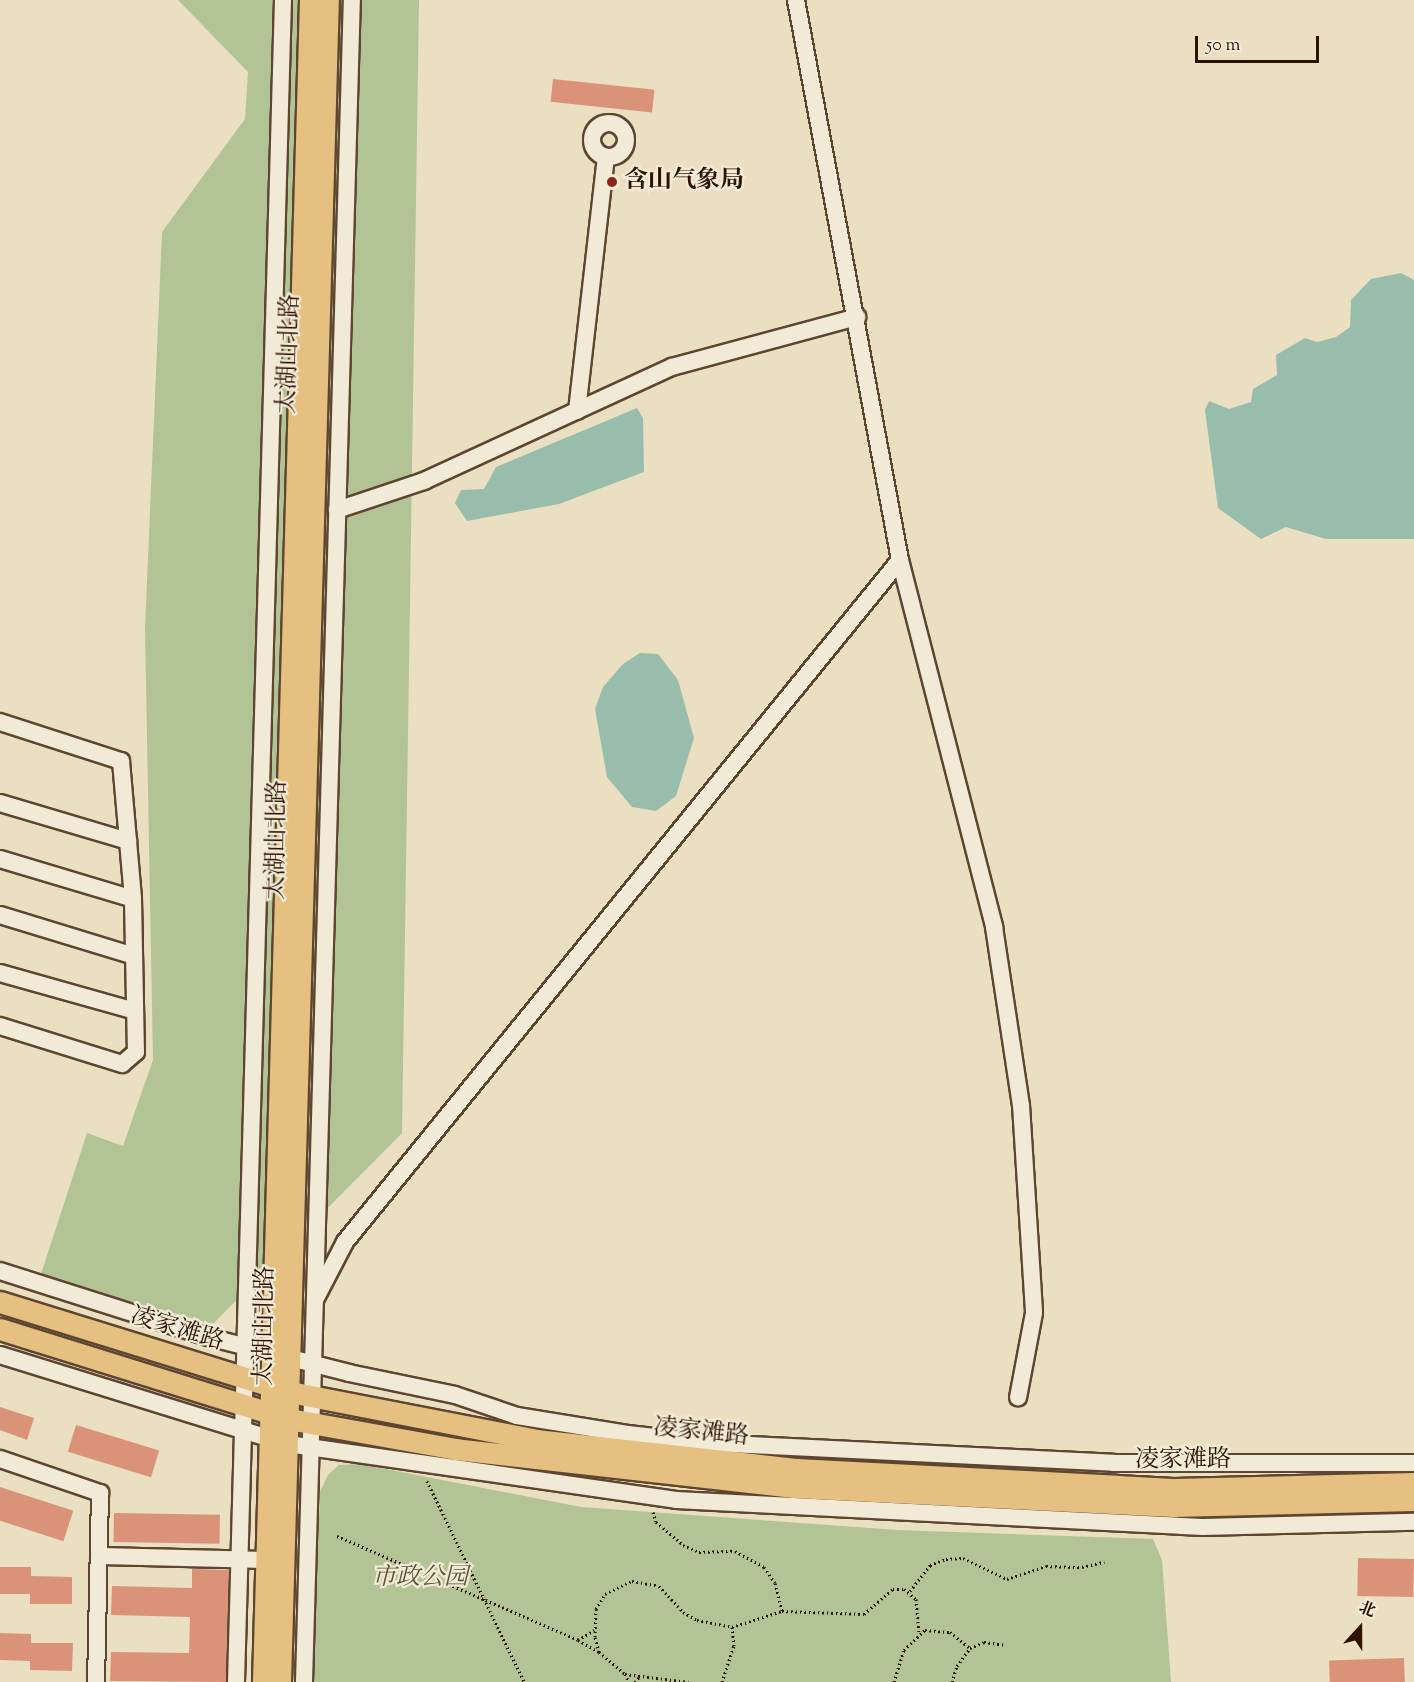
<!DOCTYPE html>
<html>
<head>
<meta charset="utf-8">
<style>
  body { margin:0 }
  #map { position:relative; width:1414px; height:1682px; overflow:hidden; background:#eadfc0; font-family:"Sorts Mill Goudy","Noto Serif SC",serif }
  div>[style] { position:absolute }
  .green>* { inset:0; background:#b2c396 }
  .water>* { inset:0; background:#99bdac }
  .building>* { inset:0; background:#da9379; transform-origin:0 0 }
  .path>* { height:3px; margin-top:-1.5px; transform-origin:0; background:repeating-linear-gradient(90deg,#2e1200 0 1.5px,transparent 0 4.5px) }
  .roads { filter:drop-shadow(2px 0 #5d4530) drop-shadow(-2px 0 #5d4530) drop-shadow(0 2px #5d4530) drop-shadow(0 -2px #5d4530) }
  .minor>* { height:16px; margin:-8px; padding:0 8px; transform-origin:8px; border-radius:8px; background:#f1ead6 }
  .minor>.ring { margin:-8px; padding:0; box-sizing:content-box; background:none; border:16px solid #f1ead6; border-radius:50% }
  .major>* { height:21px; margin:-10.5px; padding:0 10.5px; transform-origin:10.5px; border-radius:10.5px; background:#e5c080 }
  .dots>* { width:16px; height:16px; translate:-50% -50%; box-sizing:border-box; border:3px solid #f1ead6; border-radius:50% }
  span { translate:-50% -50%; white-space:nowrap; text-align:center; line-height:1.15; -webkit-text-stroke:4.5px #f1ead6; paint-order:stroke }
  .poi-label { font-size:24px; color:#2e1200; font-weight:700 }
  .left { translate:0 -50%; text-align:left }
  .street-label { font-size:24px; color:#2e1200 }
  .park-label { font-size:24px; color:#5c5034; font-style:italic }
  .north { position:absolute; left:1330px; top:1598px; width:60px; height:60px; -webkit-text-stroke:4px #f1ead6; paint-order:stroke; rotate:21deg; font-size:16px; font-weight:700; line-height:24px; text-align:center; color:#2e1200 }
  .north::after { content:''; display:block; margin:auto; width:21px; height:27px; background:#2e1200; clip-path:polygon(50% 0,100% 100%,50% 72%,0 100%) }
  .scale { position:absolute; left:1195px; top:36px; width:124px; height:27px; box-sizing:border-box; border:3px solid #2e1200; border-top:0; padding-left:8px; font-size:18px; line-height:21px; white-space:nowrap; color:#2e1200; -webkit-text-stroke:4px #f1ead6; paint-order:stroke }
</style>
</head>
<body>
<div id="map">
  <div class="green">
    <i style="clip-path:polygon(178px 0,419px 0,402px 1133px,213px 1324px,40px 1277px,87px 1133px,123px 1146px,153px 1060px,145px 629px,162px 232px,245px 119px,248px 72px)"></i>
    <i style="clip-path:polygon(360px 1464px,581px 1507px,897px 1530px,1153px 1539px,1162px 1560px,1171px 1682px,313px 1682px,320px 1492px,328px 1475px,339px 1465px)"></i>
  </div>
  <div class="water">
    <i style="clip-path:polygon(1401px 273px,1414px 280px,1414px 539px,1326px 539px,1286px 527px,1261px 539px,1218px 508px,1205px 410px,1209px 401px,1229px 409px,1251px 402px,1253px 389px,1277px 375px,1276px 355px,1305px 338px,1317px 342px,1336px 337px,1350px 327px,1351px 300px,1371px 279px)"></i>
    <i style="clip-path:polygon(637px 408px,643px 418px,644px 472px,559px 504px,467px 521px,455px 503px,461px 490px,484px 489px,496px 467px)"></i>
    <i style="clip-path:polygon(640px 653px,658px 654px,678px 680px,694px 738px,676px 796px,656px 811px,632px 807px,607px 777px,595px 709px,603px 687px,623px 664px)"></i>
  </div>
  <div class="building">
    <i style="left:553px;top:79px;width:102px;height:23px;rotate:6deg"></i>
    <i style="clip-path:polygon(0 1407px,34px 1418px,27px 1440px,0 1430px)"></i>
    <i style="left:76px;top:1425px;width:87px;height:28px;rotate:17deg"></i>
    <i style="left:0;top:1487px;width:77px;height:32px;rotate:18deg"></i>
    <i style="left:114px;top:1513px;width:106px;height:29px;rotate:1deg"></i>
    <i style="left:1358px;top:1558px;width:56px;height:38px;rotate:1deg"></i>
    <i style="clip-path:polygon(0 1567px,31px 1567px,31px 1576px,72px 1577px,72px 1604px,30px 1604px,30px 1594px,0 1594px)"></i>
    <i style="clip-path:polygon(192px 1569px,229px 1570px,226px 1682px,110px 1681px,111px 1652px,189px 1653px,190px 1617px,111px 1615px,112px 1586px,192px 1588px)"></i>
    <i style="clip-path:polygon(0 1633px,31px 1634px,31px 1643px,73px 1643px,72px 1671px,30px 1670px,30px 1661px,0 1660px)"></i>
    <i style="left:1404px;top:1658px;width:24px;height:75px;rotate:88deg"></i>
  </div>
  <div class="path">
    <i style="left:427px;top:1481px;width:223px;rotate:64.2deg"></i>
    <i style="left:653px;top:1512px;width:10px;rotate:73deg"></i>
    <i style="left:656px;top:1522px;width:35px;rotate:40deg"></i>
    <i style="left:683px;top:1545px;width:17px;rotate:24deg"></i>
    <i style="left:699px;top:1552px;width:36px;rotate:-2deg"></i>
    <i style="left:735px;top:1551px;width:33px;rotate:29deg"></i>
    <i style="left:764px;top:1567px;width:19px;rotate:55deg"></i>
    <i style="left:775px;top:1583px;width:29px;rotate:76deg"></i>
    <i style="left:337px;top:1536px;width:262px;rotate:23.3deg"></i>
    <i style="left:578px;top:1640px;width:24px;rotate:30deg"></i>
    <i style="left:599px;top:1652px;width:34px;rotate:40deg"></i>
    <i style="left:625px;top:1674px;width:9px;rotate:63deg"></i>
    <i style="left:910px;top:1591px;width:33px;rotate:-52deg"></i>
    <i style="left:930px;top:1565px;width:17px;rotate:-21deg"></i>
    <i style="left:946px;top:1559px;width:17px;rotate:-3deg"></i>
    <i style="left:963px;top:1558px;width:49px;rotate:25.5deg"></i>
    <i style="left:1007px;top:1579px;width:41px;rotate:-18.4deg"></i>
    <i style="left:1046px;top:1566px;width:36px;rotate:2deg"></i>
    <i style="left:1082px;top:1567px;width:23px;rotate:-13deg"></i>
    <i style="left:578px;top:1640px;width:19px;rotate:-32deg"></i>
    <i style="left:599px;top:1652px;width:16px;rotate:-105deg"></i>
    <i style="left:595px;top:1637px;width:28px;rotate:-88deg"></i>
    <i style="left:596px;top:1609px;width:17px;rotate:-59deg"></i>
    <i style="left:605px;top:1594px;width:30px;rotate:-26deg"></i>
    <i style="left:632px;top:1581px;width:27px;rotate:10deg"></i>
    <i style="left:659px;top:1586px;width:35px;rotate:47deg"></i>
    <i style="left:683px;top:1612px;width:16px;rotate:30deg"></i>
    <i style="left:697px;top:1620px;width:36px;rotate:11deg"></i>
    <i style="left:732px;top:1627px;width:52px;rotate:-17.7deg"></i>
    <i style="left:782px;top:1611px;width:82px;rotate:2.1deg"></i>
    <i style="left:864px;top:1614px;width:38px;rotate:-41deg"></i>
    <i style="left:893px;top:1589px;width:11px"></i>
    <i style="left:904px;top:1589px;width:16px;rotate:40deg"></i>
    <i style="left:916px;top:1599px;width:34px;rotate:85deg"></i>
    <i style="left:625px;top:1674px;width:64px;rotate:7.2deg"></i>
    <i style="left:635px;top:1682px;width:6px;rotate:-51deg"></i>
    <i style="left:722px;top:1682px;width:38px;rotate:-72deg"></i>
    <i style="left:734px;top:1646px;width:19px;rotate:-96deg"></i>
    <i style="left:894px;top:1682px;width:34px;rotate:-73deg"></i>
    <i style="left:904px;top:1650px;width:29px;rotate:-44deg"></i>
    <i style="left:925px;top:1630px;width:25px;rotate:5deg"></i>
    <i style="left:950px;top:1632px;width:26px;rotate:39deg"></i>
    <i style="left:952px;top:1682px;width:17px;rotate:-73deg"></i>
    <i style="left:957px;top:1666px;width:22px;rotate:-54deg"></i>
    <i style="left:970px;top:1648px;width:15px;rotate:-23deg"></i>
    <i style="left:984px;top:1642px;width:22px;rotate:8deg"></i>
  </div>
  <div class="roads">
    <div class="minor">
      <i style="left:796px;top:0;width:570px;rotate:79.48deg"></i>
      <i style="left:900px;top:560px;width:379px;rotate:75.6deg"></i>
      <i style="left:994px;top:927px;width:180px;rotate:81.4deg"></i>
      <i style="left:1021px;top:1105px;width:208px;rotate:86.4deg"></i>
      <i style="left:1034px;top:1313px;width:86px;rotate:100.7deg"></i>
      <i class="ring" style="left:592px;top:123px;width:18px;height:18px"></i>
      <i style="left:577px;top:411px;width:256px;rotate:-83.5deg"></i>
      <i style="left:337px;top:510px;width:92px;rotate:-18.4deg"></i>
      <i style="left:424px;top:481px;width:273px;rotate:-24.7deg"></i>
      <i style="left:672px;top:367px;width:192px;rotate:-15.1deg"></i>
      <i style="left:0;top:722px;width:127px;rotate:17.9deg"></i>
      <i style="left:121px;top:761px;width:139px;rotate:85deg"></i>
      <i style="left:133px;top:899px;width:153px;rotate:88.9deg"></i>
      <i style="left:136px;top:1052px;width:18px;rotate:139deg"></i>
      <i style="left:122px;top:1064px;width:128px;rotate:-162.7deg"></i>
      <i style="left:0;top:803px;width:134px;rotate:16.5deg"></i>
      <i style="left:0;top:859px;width:139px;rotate:16.7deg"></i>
      <i style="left:0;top:915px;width:140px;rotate:17deg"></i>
      <i style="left:0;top:973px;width:140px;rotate:15.7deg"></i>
      <i style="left:0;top:1271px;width:218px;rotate:17.6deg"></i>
      <i style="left:208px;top:1337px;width:146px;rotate:14.3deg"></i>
      <i style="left:349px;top:1373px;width:108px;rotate:11.7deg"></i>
      <i style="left:455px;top:1395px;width:65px;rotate:18.7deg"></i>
      <i style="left:517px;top:1416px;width:112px;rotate:9.2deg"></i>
      <i style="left:628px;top:1434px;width:81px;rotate:6.3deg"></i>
      <i style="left:709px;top:1443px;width:405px;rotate:2.8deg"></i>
      <i style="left:1114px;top:1463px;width:300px"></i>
      <i style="left:316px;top:1298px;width:63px;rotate:-62.6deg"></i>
      <i style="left:345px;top:1242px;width:879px;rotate:-50.86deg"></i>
      <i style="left:0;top:1355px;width:301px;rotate:17.2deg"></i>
      <i style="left:288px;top:1444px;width:392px;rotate:8.2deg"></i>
      <i style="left:676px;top:1500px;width:527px;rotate:2.94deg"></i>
      <i style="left:1202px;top:1527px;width:212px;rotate:-1.4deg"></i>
      <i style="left:0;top:1459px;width:106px;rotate:18.8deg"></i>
      <i style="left:100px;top:1493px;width:189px;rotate:91.2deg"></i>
      <i style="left:99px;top:1556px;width:168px;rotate:1.4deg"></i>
      <i style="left:236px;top:1682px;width:1683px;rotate:-88.4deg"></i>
      <i style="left:304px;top:1682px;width:1683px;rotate:-88.37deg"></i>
    </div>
    <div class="major">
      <i style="left:0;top:1302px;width:304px;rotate:17.2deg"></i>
      <i style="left:290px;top:1392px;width:252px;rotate:11deg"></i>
      <i style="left:537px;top:1440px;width:261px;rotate:6.4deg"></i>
      <i style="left:796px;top:1469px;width:321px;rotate:3deg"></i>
      <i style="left:1117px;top:1486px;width:56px;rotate:3.1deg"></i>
      <i style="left:1173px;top:1489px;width:241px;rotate:-1.4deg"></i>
      <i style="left:0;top:1329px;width:303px;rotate:17.3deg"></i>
      <i style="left:289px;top:1419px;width:169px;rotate:10.2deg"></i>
      <i style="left:455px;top:1449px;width:342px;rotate:6.4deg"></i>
      <i style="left:795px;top:1487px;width:378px;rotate:2.9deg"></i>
      <i style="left:1173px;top:1506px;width:241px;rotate:-1.4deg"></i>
      <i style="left:263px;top:1682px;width:1683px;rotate:-88.4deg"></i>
      <i style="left:280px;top:1682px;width:1683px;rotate:-88.37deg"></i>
    </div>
  </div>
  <div class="dots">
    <i style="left:612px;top:182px;background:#8f2418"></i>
  </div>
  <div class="poi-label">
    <span class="left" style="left:624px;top:182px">含山气象局</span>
  </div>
  <div class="street-label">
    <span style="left:290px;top:354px;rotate:-88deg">太湖山北路</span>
    <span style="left:278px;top:840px;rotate:-89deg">太湖山北路</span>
    <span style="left:266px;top:1326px;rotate:-89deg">太湖山北路</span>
    <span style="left:177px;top:1330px;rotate:17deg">凌家滩路</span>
    <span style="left:701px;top:1433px;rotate:6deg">凌家滩路</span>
    <span style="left:1183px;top:1461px">凌家滩路</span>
  </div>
  <div class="park-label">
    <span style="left:420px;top:1579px">市政公园</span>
  </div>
  <div class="north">北</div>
  <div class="scale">50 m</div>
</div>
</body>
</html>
